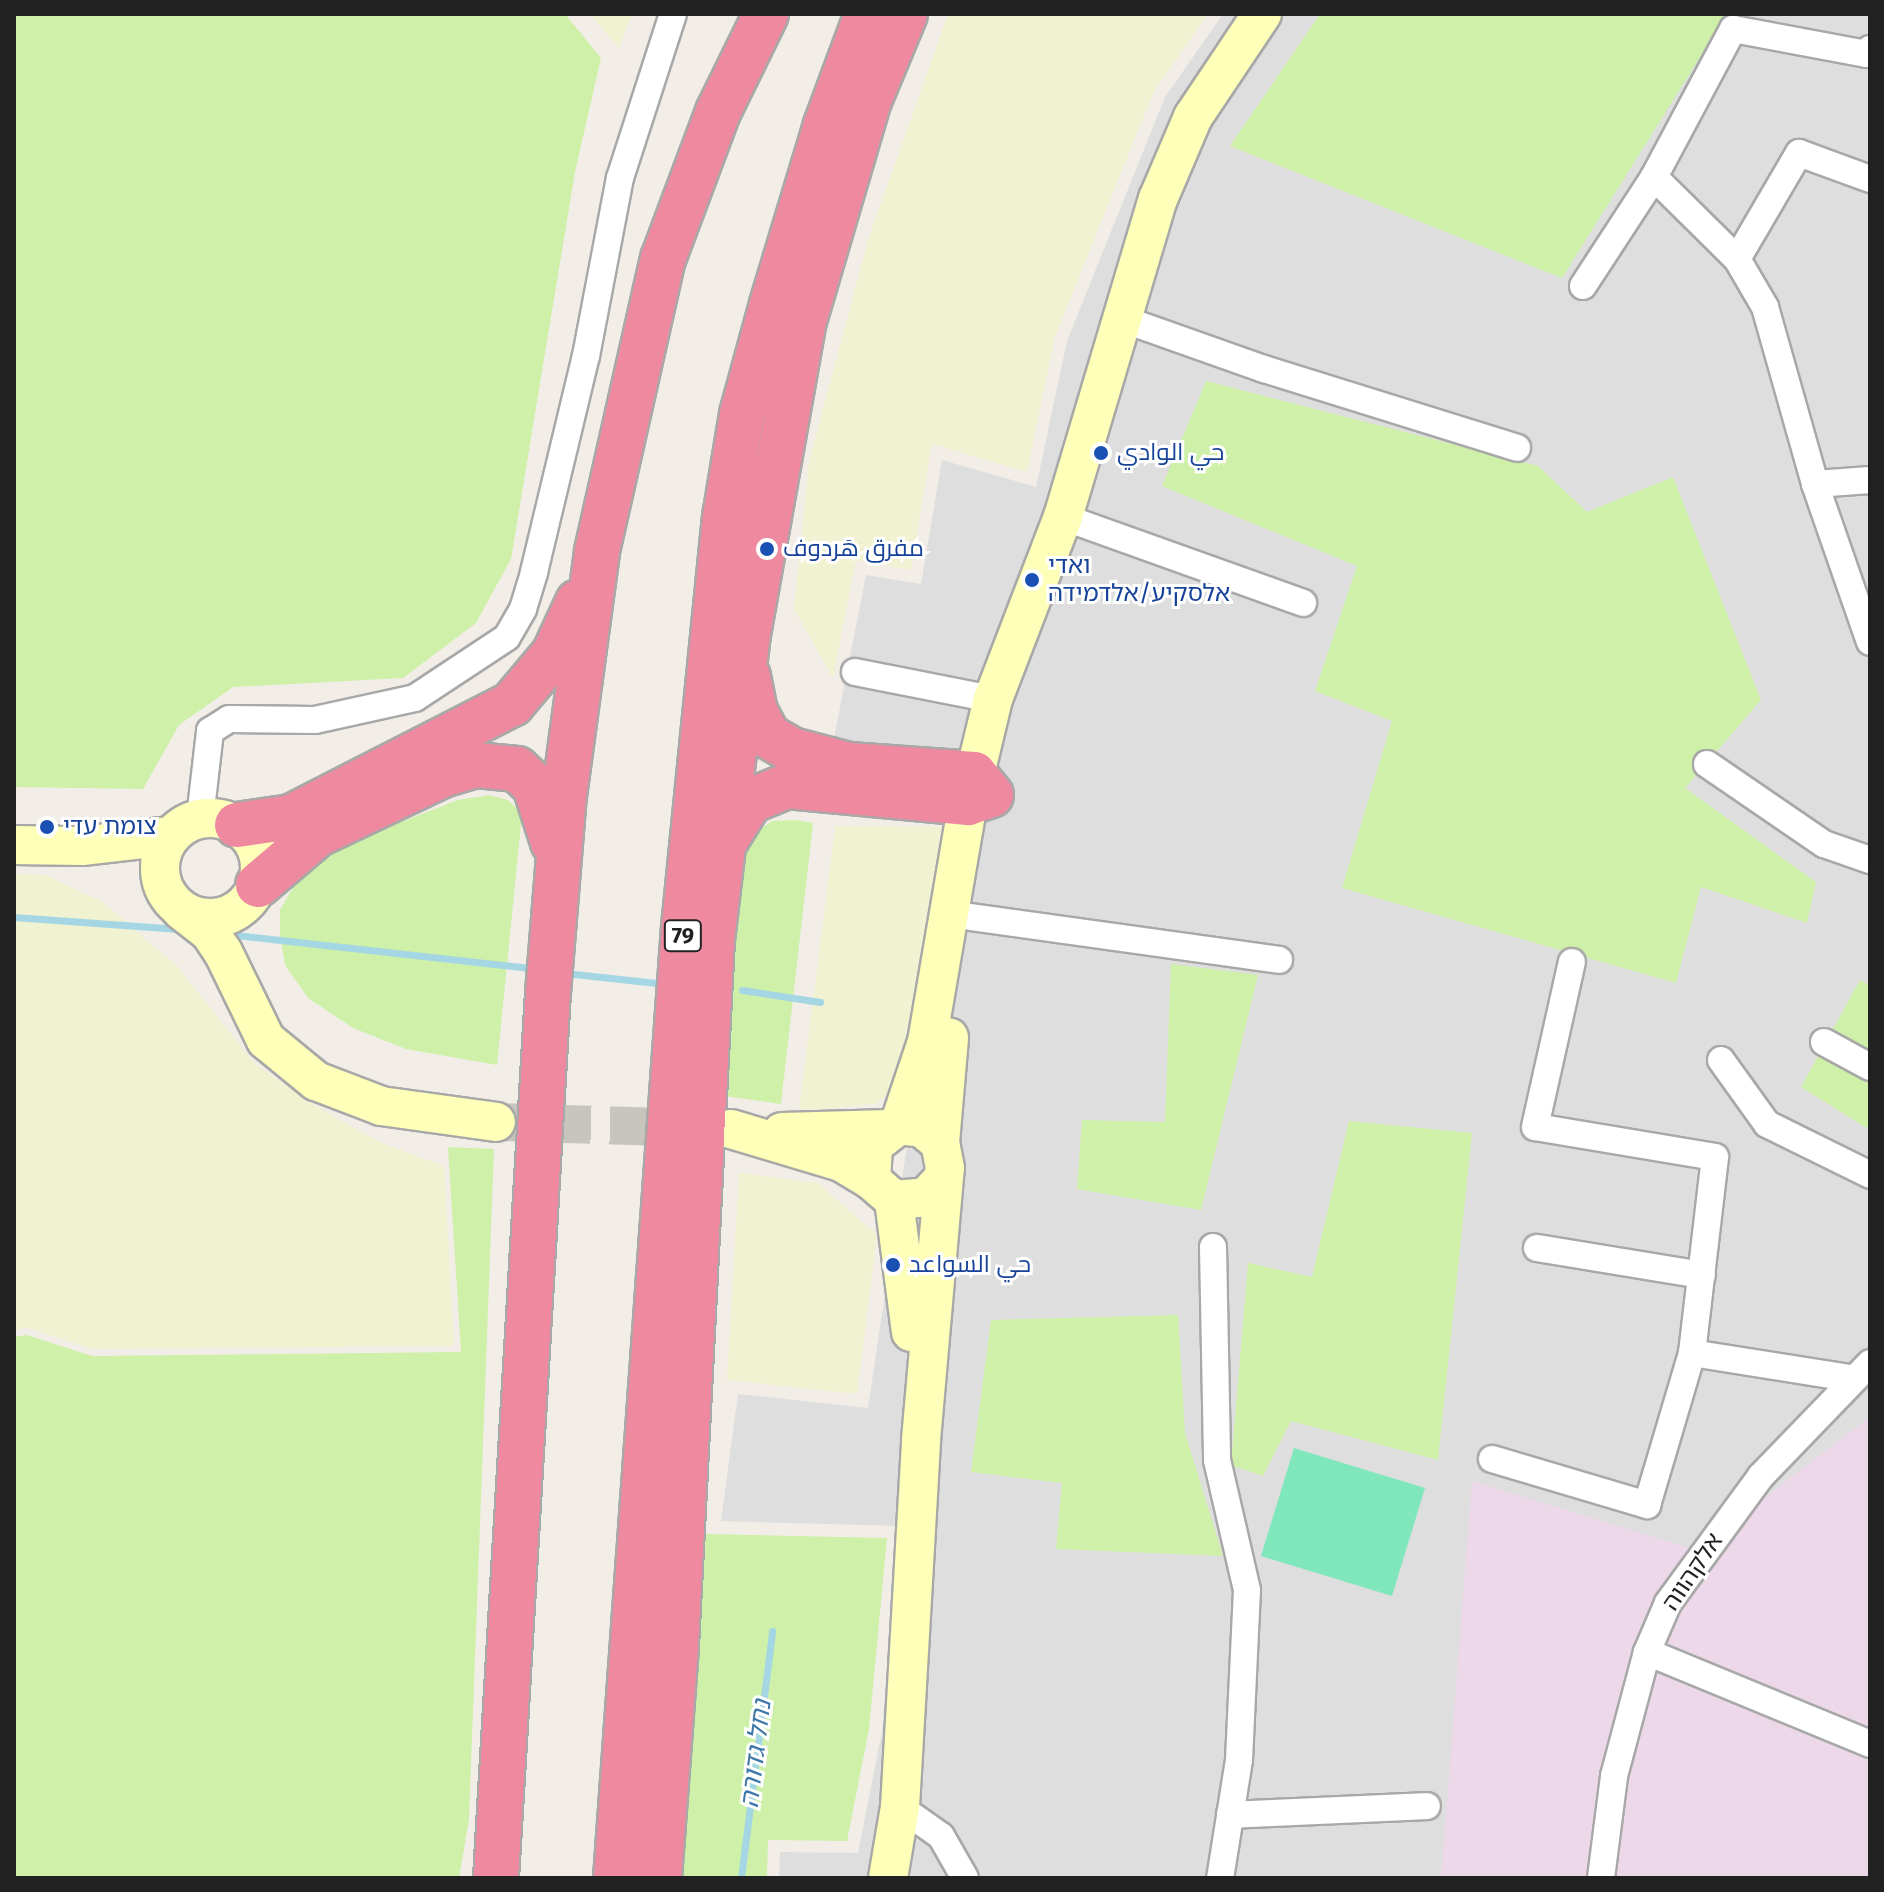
<!DOCTYPE html>
<html>
<head>
<meta charset="utf-8">
<style>
  body { margin:0 }
  #map { position:relative; width:1884px; height:1892px; overflow:hidden; background:#f2eee7; font-family:"Fira Sans",Cairo,"Noto Sans Hebrew",sans-serif }
  div>[style] { position:absolute }
  .residential>* { inset:0; background:#dfdede }
  .industrial>* { inset:0; background:#ecd8e9 }
  .farmland>* { inset:0; background:#f0f2d1 }
  .grass>* { inset:0; background:#cef0a9 }
  .pitch>* { inset:0; background:#7fe7bb; transform-origin:0 0 }
  .stream>* { height:7px; margin:-3.5px; padding:0 3.5px; transform-origin:3.5px; border-radius:3.5px; background:#a4d7e3 }
  .secondary-tunnel>* { height:38px; margin-top:-19px; transform-origin:0; background:repeating-linear-gradient(90deg,#c8c5bf 0 38px,transparent 0 57px) }
  .roads { filter:drop-shadow(2px 0 #a8a8a8) drop-shadow(-2px 0 #a8a8a8) drop-shadow(0 2px #a8a8a8) drop-shadow(0 -2px #a8a8a8) }
  .street>* { height:26px; margin:-13px; padding:0 13px; transform-origin:13px; border-radius:13px; background:#fff }
  .secondary>* { height:38px; margin:-19px; padding:0 19px; transform-origin:19px; border-radius:19px; background:#feffb8 }
  .secondary>.ring { margin:-19px; padding:0; box-sizing:content-box; background:none; border:38px solid #feffb8; border-radius:50% }
  .highway>* { height:44px; margin:-22px; padding:0 22px; transform-origin:22px; border-radius:22px; background:#ef899f }
  .dots>* { width:22px; height:22px; translate:-50% -50%; box-sizing:border-box; border:4px solid #fff; border-radius:50% }
  span { translate:-50% -50%; white-space:nowrap; text-align:center; line-height:1.15; -webkit-text-stroke:6px #fff; paint-order:stroke }
  .shield-label span { padding:2px 6px; background:#fff; border:2px solid; border-radius:6px; -webkit-text-stroke-width:0 }
  .shield-label { font-size:22px; color:#212121; font-weight:700 }
  .transit-label { font-size:24px; color:#164399 }
  .left { translate:0 -50%; text-align:left }
  .street-label { font-size:24px; color:#212121 }
  .water-label { font-size:26px; color:#3e78a9; font-style:italic }
  .frame { position:absolute; inset:0; border:16px solid #212121; pointer-events:none }
</style>
</head>
<body>
<div id="map">
  <div class="residential">
    <i style="clip-path:polygon(1223px 14px,1870px 14px,1870px 1878px,779px 1878px,780px 1852px,858px 1853px,882px 1731px,900px 1526px,721px 1521px,738px 1394px,868px 1408px,956px 816px,821px 804px,866px 575px,921px 584px,942px 460px,1036px 487px,1067px 341px,1165px 97px)"></i>
  </div>
  <div class="industrial">
    <i style="clip-path:polygon(1870px 1417px,1870px 1878px,1441px 1878px,1472px 1481px,1696px 1550px)"></i>
  </div>
  <div class="farmland">
    <i style="clip-path:polygon(590px 14px,632px 14px,619px 48px)"></i>
    <i style="clip-path:polygon(948px 14px,1208px 14px,1154px 91px,1055px 337px,1027px 472px,932px 444px,911px 570px,856px 560px,833px 678px,794px 609px,809px 461px,869px 237px)"></i>
    <i style="clip-path:polygon(835px 826px,942px 827px,904px 1082px,875px 1104px,799px 1111px)"></i>
    <i style="clip-path:polygon(14px 874px,45px 875px,101px 901px,177px 966px,255px 1064px,325px 1112px,384px 1144px,444px 1166px,454px 1346px,93px 1349px,28px 1328px,14px 1330px)"></i>
    <i style="clip-path:polygon(739px 1173px,818px 1183px,877px 1235px,857px 1394px,727px 1380px)"></i>
  </div>
  <div class="grass">
    <i style="clip-path:polygon(14px 14px,565px 14px,601px 58px,575px 172px,511px 559px,476px 623px,403px 678px,233px 687px,179px 725px,143px 789px,14px 787px)"></i>
    <i style="clip-path:polygon(1320px 14px,1727px 14px,1562px 278px,1230px 146px)"></i>
    <i style="clip-path:polygon(1206px 381px,1538px 466px,1587px 512px,1673px 477px,1761px 700px,1685px 788px,1816px 882px,1807px 923px,1701px 887px,1676px 983px,1342px 888px,1392px 721px,1315px 691px,1357px 566px,1162px 486px)"></i>
    <i style="clip-path:polygon(489px 795px,508px 800px,522px 814px,497px 1065px,406px 1049px,353px 1028px,308px 998px,285px 965px,280px 936px,280px 910px,301px 874px,329px 850px,458px 800px)"></i>
    <i style="clip-path:polygon(795px 820px,813px 823px,781px 1104px,717px 1095px,743px 857px,755px 833px,772px 821px)"></i>
    <i style="clip-path:polygon(1171px 964px,1258px 975px,1201px 1210px,1077px 1189px,1082px 1120px,1165px 1122px)"></i>
    <i style="clip-path:polygon(1860px 980px,1870px 986px,1870px 1130px,1801px 1087px)"></i>
    <i style="clip-path:polygon(1349px 1121px,1472px 1133px,1438px 1460px,1291px 1421px,1263px 1476px,1231px 1465px,1248px 1263px,1312px 1277px)"></i>
    <i style="clip-path:polygon(448px 1147px,494px 1149px,469px 1819px,459px 1878px,14px 1878px,14px 1337px,27px 1335px,92px 1356px,461px 1352px)"></i>
    <i style="clip-path:polygon(1178px 1315px,1185px 1433px,1223px 1556px,1056px 1549px,1062px 1483px,971px 1472px,991px 1320px)"></i>
    <i style="clip-path:polygon(706px 1534px,887px 1538px,869px 1729px,847px 1841px,768px 1840px,767px 1878px,681px 1878px)"></i>
  </div>
  <div class="pitch">
    <i style="left:1294px;top:1448px;width:137px;height:113px;rotate:17deg"></i>
  </div>
  <div class="stream">
    <i style="left:14px;top:917px;width:165px;rotate:4.2deg"></i>
    <i style="left:227px;top:934px;width:312px;rotate:6.4deg"></i>
    <i style="left:565px;top:973px;width:92px;rotate:6.3deg"></i>
    <i style="left:742px;top:990px;width:79px;rotate:8.7deg"></i>
    <i style="left:741px;top:1878px;width:249px;rotate:-82.8deg"></i>
  </div>
  <div class="secondary-tunnel">
    <i style="left:496px;top:1122px;width:201px;rotate:1.7deg"></i>
  </div>
  <div class="roads">
    <div class="street">
      <i style="left:1654px;top:177px;width:168px;rotate:-61.9deg"></i>
      <i style="left:1733px;top:29px;width:136px;rotate:10.6deg"></i>
      <i style="left:1867px;top:54px;width:6px;rotate:-59deg"></i>
      <i style="left:1737px;top:259px;width:123px;rotate:-59.7deg"></i>
      <i style="left:1799px;top:153px;width:76px;rotate:20.1deg"></i>
      <i style="left:1583px;top:286px;width:130px;rotate:-56.9deg"></i>
      <i style="left:1654px;top:177px;width:117px;rotate:44.7deg"></i>
      <i style="left:1737px;top:259px;width:56px;rotate:59.7deg"></i>
      <i style="left:1765px;top:307px;width:184px;rotate:74.2deg"></i>
      <i style="left:1120px;top:318px;width:153px;rotate:19.5deg"></i>
      <i style="left:1264px;top:369px;width:265px;rotate:17.3deg"></i>
      <i style="left:1870px;top:480px;width:55px;rotate:175.8deg"></i>
      <i style="left:1815px;top:484px;width:167px;rotate:70.8deg"></i>
      <i style="left:1063px;top:517px;width:255px;rotate:19.7deg"></i>
      <i style="left:855px;top:672px;width:141px;rotate:11.1deg"></i>
      <i style="left:1707px;top:764px;width:142px;rotate:34.4deg"></i>
      <i style="left:1824px;top:844px;width:49px;rotate:19.2deg"></i>
      <i style="left:200px;top:818px;width:88px;rotate:-83.4deg"></i>
      <i style="left:210px;top:731px;width:22px;rotate:-32deg"></i>
      <i style="left:229px;top:719px;width:86px;rotate:0.7deg"></i>
      <i style="left:315px;top:720px;width:102px;rotate:-12.4deg"></i>
      <i style="left:415px;top:698px;width:110px;rotate:-33.5deg"></i>
      <i style="left:507px;top:637px;width:32px;rotate:-60deg"></i>
      <i style="left:523px;top:609px;width:39px;rotate:-73deg"></i>
      <i style="left:534px;top:572px;width:222px;rotate:-76.5deg"></i>
      <i style="left:586px;top:356px;width:181px;rotate:-79.2deg"></i>
      <i style="left:620px;top:178px;width:172px;rotate:-72.1deg"></i>
      <i style="left:970px;top:917px;width:312px;rotate:7.9deg"></i>
      <i style="left:1824px;top:1042px;width:52px;rotate:28.5deg"></i>
      <i style="left:1721px;top:1060px;width:79px;rotate:54.3deg"></i>
      <i style="left:1767px;top:1124px;width:115px;rotate:26.3deg"></i>
      <i style="left:1213px;top:1247px;width:213px;rotate:88.9deg"></i>
      <i style="left:1217px;top:1460px;width:133px;rotate:77deg"></i>
      <i style="left:1247px;top:1590px;width:170px;rotate:92.7deg"></i>
      <i style="left:1239px;top:1760px;width:120px;rotate:99.1deg"></i>
      <i style="left:1537px;top:1248px;width:167px;rotate:9.3deg"></i>
      <i style="left:1692px;top:1353px;width:160px;rotate:9deg"></i>
      <i style="left:1492px;top:1459px;width:162px;rotate:16.5deg"></i>
      <i style="left:1647px;top:1505px;width:159px;rotate:-73.5deg"></i>
      <i style="left:1692px;top:1353px;width:197px;rotate:-83.3deg"></i>
      <i style="left:1715px;top:1157px;width:182px;rotate:-170.5deg"></i>
      <i style="left:1535px;top:1127px;width:169px;rotate:-77.4deg"></i>
      <i style="left:1647px;top:1652px;width:241px;rotate:22.4deg"></i>
      <i style="left:900px;top:1807px;width:50px;rotate:35.3deg"></i>
      <i style="left:941px;top:1836px;width:48px;rotate:60.3deg"></i>
      <i style="left:1230px;top:1815px;width:197px;rotate:-2.6deg"></i>
      <i style="left:1601px;top:1878px;width:103px;rotate:-82.7deg"></i>
      <i style="left:1614px;top:1776px;width:128px;rotate:-75.1deg"></i>
      <i style="left:1647px;top:1652px;width:53px;rotate:-66.8deg"></i>
      <i style="left:1668px;top:1603px;width:157px;rotate:-53.8deg"></i>
      <i style="left:1761px;top:1476px;width:157px;rotate:-46deg"></i>
    </div>
    <div class="secondary">
      <i class="ring" style="left:160px;top:818px;width:62px;height:62px"></i>
      <i style="left:14px;top:845px;width:68px;rotate:0.8deg"></i>
      <i style="left:82px;top:846px;width:90px;rotate:-6.4deg"></i>
      <i style="left:181px;top:910px;width:37px;rotate:38deg"></i>
      <i style="left:210px;top:933px;width:23px;rotate:56deg"></i>
      <i style="left:223px;top:952px;width:98px;rotate:64deg"></i>
      <i style="left:266px;top:1040px;width:65px;rotate:39.4deg"></i>
      <i style="left:316px;top:1081px;width:70px;rotate:21deg"></i>
      <i style="left:381px;top:1106px;width:116px;rotate:7.9deg"></i>
      <i style="left:899px;top:1125px;width:88px;rotate:-71.4deg"></i>
      <i style="left:927px;top:1042px;width:242px;rotate:-80.3deg"></i>
      <i style="left:968px;top:803px;width:107px;rotate:-76.5deg"></i>
      <i style="left:993px;top:699px;width:195px;rotate:-69deg"></i>
      <i style="left:1063px;top:517px;width:332px;rotate:-73.4deg"></i>
      <i style="left:1158px;top:199px;width:89px;rotate:-66.9deg"></i>
      <i style="left:1193px;top:117px;width:124px;rotate:-56.2deg"></i>
      <i style="left:731px;top:1129px;width:115px;rotate:16.7deg"></i>
      <i style="left:841px;top:1162px;width:35px;rotate:31deg"></i>
      <i style="left:782px;top:1132px;width:107px;rotate:-1.6deg"></i>
      <i style="left:940px;top:1143px;width:106px;rotate:-85.1deg"></i>
      <i style="left:894px;top:1200px;width:133px;rotate:82.7deg"></i>
      <i style="left:888px;top:1878px;width:72px;rotate:-80.4deg"></i>
      <i style="left:900px;top:1807px;width:368px;rotate:-86.7deg"></i>
      <i style="left:921px;top:1440px;width:273px;rotate:-85deg"></i>
      <i style="left:945px;top:1168px;width:25px;rotate:-101deg"></i>
      <i style="left:940px;top:1143px;width:23px;rotate:-140deg"></i>
      <i style="left:922px;top:1128px;width:23px;rotate:-173deg"></i>
      <i style="left:899px;top:1125px;width:33px;rotate:142deg"></i>
      <i style="left:873px;top:1145px;width:35px;rotate:93deg"></i>
      <i style="left:871px;top:1180px;width:30px;rotate:41deg"></i>
      <i style="left:894px;top:1200px;width:32px;rotate:-5deg"></i>
      <i style="left:926px;top:1197px;width:22px;rotate:-47deg"></i>
    </div>
    <div class="highway">
      <i style="left:237px;top:825px;width:55px;rotate:-8.4deg"></i>
      <i style="left:291px;top:817px;width:248px;rotate:-27.1deg"></i>
      <i style="left:512px;top:704px;width:65px;rotate:-50deg"></i>
      <i style="left:554px;top:654px;width:57px;rotate:-65.2deg"></i>
      <i style="left:724px;top:843px;width:49px;rotate:-58.2deg"></i>
      <i style="left:750px;top:801px;width:40px;rotate:-22deg"></i>
      <i style="left:787px;top:786px;width:182px;rotate:5.4deg"></i>
      <i style="left:968px;top:803px;width:24px;rotate:-19deg"></i>
      <i style="left:991px;top:795px;width:27px;rotate:-129deg"></i>
      <i style="left:974px;top:774px;width:125px;rotate:-175.9deg"></i>
      <i style="left:849px;top:765px;width:59px;rotate:-165.3deg"></i>
      <i style="left:792px;top:750px;width:28px;rotate:-150deg"></i>
      <i style="left:768px;top:736px;width:27px;rotate:-118deg"></i>
      <i style="left:755px;top:712px;width:36px;rotate:-101deg"></i>
      <i style="left:258px;top:885px;width:79px;rotate:-40.4deg"></i>
      <i style="left:318px;top:834px;width:140px;rotate:-25.3deg"></i>
      <i style="left:445px;top:774px;width:32px;rotate:-16deg"></i>
      <i style="left:476px;top:765px;width:41px;rotate:5.6deg"></i>
      <i style="left:517px;top:769px;width:25px;rotate:43deg"></i>
      <i style="left:535px;top:786px;width:59px;rotate:72.2deg"></i>
      <i style="left:496px;top:1878px;width:887px;rotate:-86.64deg"></i>
      <i style="left:548px;top:993px;width:198px;rotate:-85.4deg"></i>
      <i style="left:564px;top:796px;width:247px;rotate:-82.3deg"></i>
      <i style="left:597px;top:551px;width:299px;rotate:-77.3deg"></i>
      <i style="left:663px;top:259px;width:157px;rotate:-69.5deg"></i>
      <i style="left:718px;top:112px;width:109px;rotate:-63.9deg"></i>
      <i style="left:616px;top:1878px;width:953px;rotate:-85.91deg"></i>
      <i style="left:684px;top:927px;width:412px;rotate:-84.3deg"></i>
      <i style="left:725px;top:517px;width:104px;rotate:-80.6deg"></i>
      <i style="left:742px;top:414px;width:114px;rotate:-74.7deg"></i>
      <i style="left:772px;top:304px;width:187px;rotate:-73.2deg"></i>
      <i style="left:826px;top:125px;width:118px;rotate:-69.7deg"></i>
      <i style="left:659px;top:1878px;width:233px;rotate:-85.8deg"></i>
      <i style="left:676px;top:1646px;width:707px;rotate:-87.08deg"></i>
      <i style="left:712px;top:940px;width:302px;rotate:-83.3deg"></i>
      <i style="left:747px;top:640px;width:324px;rotate:-79.9deg"></i>
      <i style="left:804px;top:321px;width:227px;rotate:-73.6deg"></i>
      <i style="left:868px;top:103px;width:96px;rotate:-67.4deg"></i>
    </div>
  </div>
  <div class="dots">
    <i style="left:1101px;top:453px;background:#1a4fb4"></i>
    <i style="left:767px;top:549px;background:#1a4fb4"></i>
    <i style="left:1032px;top:580px;background:#1a4fb4"></i>
    <i style="left:47px;top:827px;background:#1a4fb4"></i>
    <i style="left:893px;top:1265px;background:#1a4fb4"></i>
  </div>
  <div class="shield-label">
    <span style="left:683px;top:936px">79</span>
  </div>
  <div class="transit-label">
    <span class="left" style="left:1117px;top:453px">حي الوادي</span>
    <span class="left" style="left:783px;top:549px">مفرق هَردوف</span>
    <span class="left" style="left:1048px;top:580px">ואדי<br>אלסקיע/אלדמידה</span>
    <span class="left" style="left:63px;top:827px">צומת עדי</span>
    <span class="left" style="left:909px;top:1265px">حي السواعد</span>
  </div>
  <div class="street-label">
    <span style="left:1693px;top:1572px;rotate:-56deg">אלקהווה</span>
  </div>
  <div class="water-label">
    <span style="left:756px;top:1754px;rotate:-83deg">נחל גדורה</span>
  </div>
  <div class="frame"></div>
</div>
</body>
</html>
